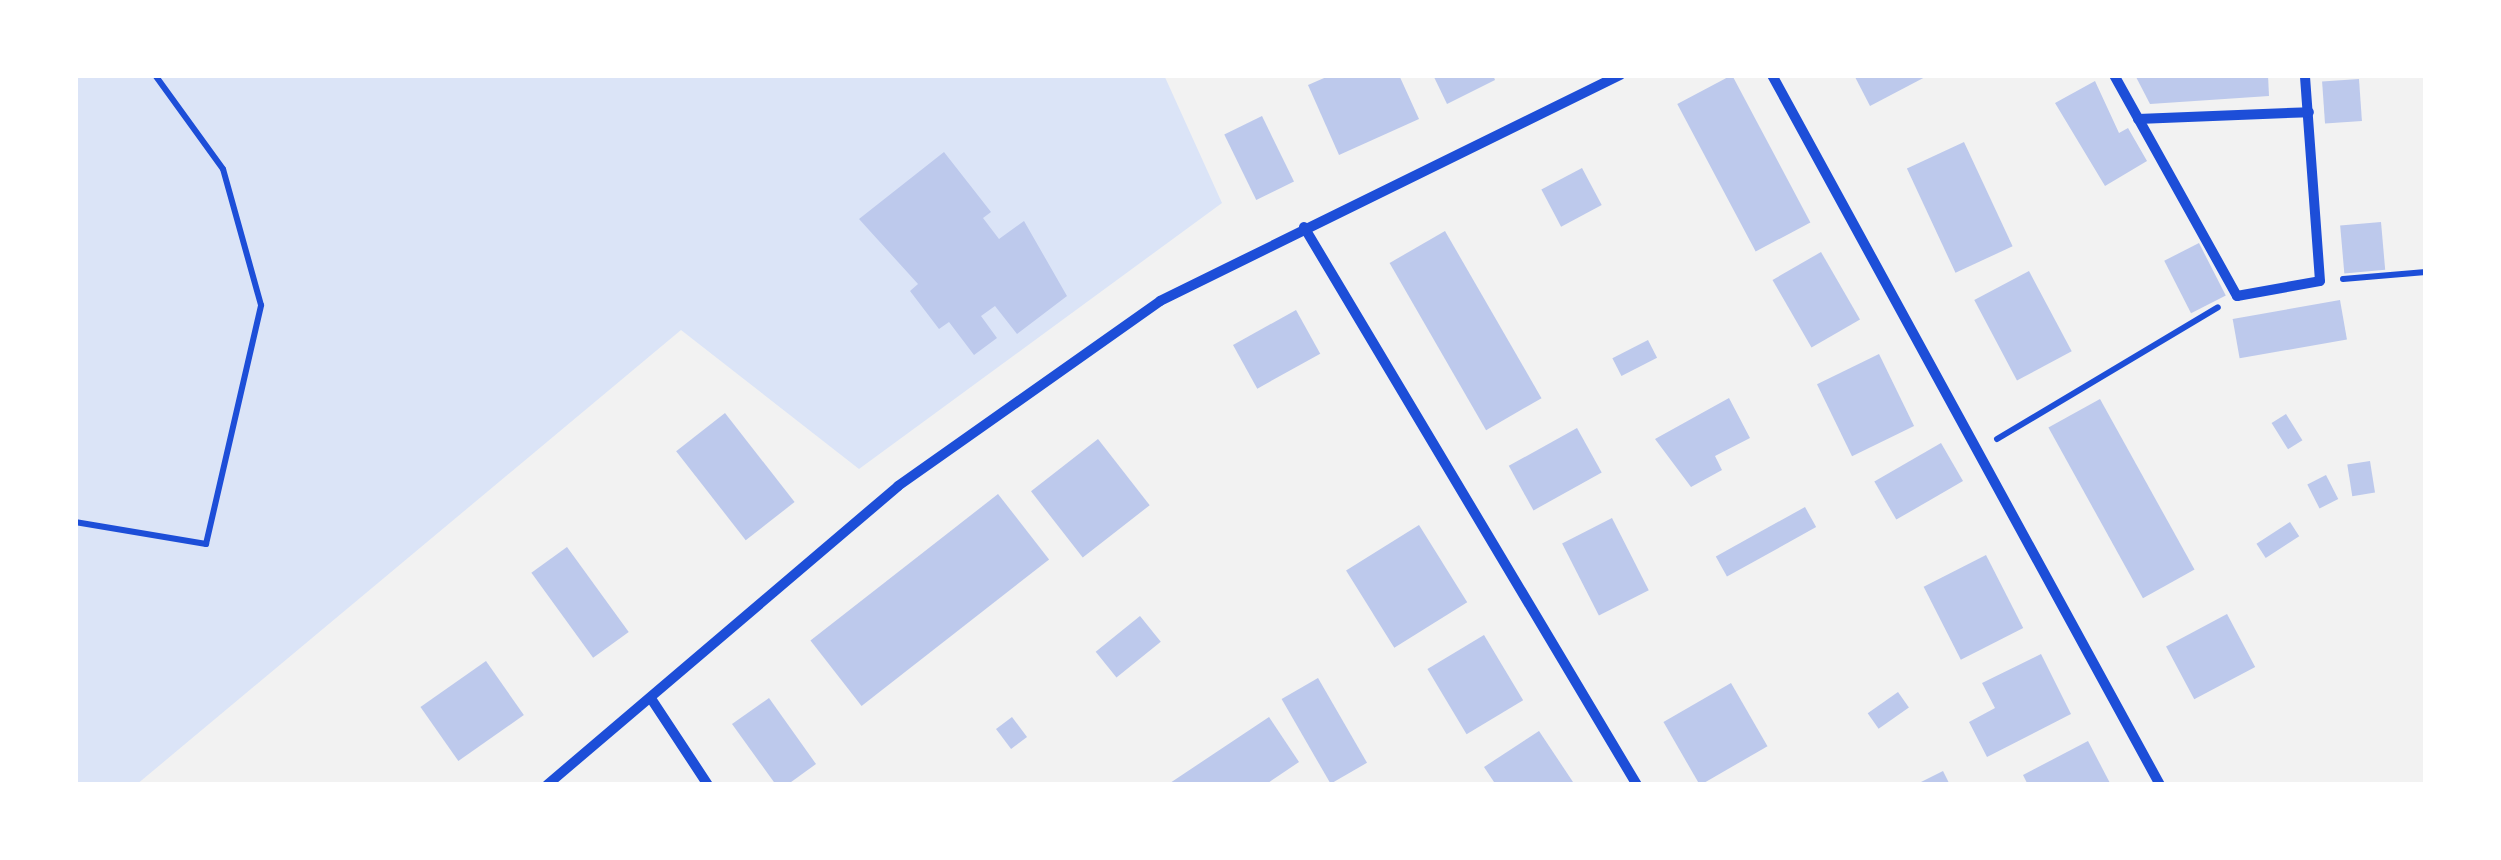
<!DOCTYPE html>
<html>
<head>
<meta charset="utf-8">
<style>
  body { margin:0 }
  #map { position:relative; width:2501px; height:860px; overflow:hidden; background:#f2f2f2; font-family:"Fira Sans Condensed",sans-serif }
  div>[style] { position:absolute }
  .green>* { inset:0; background:#dbe4f7 }
  .building>* { inset:0; background:#bdc9ec; transform-origin:0 0 }
  .path>* { height:6px; margin:-3px; padding:0 3px; transform-origin:3px; border-radius:3px; background:#1d4ed8 }
  .minor>* { height:10px; margin:-5px; padding:0 5px; transform-origin:5px; border-radius:5px; background:#1d4ed8 }
  span { translate:-50% -50%; white-space:nowrap; text-align:center; line-height:1.15; -webkit-text-stroke:10px #fff; paint-order:stroke }
  .frame { position:absolute; inset:0; border:78px solid #fff; pointer-events:none }
</style>
</head>
<body>
<div id="map">
  <div class="green">
    <i style="clip-path:polygon(75px 75px,1164px 75px,1222px 203px,859px 469px,681px 330px,136px 785px,75px 785px)"></i>
  </div>
  <div class="building">
    <i style="clip-path:polygon(1331px 75px,1399px 75px,1419px 119px,1339px 155px,1308px 85px)"></i>
    <i style="clip-path:polygon(1433px 75px,1493px 75px,1495px 80px,1447px 104px)"></i>
    <i style="left:1732px;top:75px;width:167px;height:62px;rotate:62deg"></i>
    <i style="clip-path:polygon(1854px 75px,1929px 75px,1870px 106px)"></i>
    <i style="clip-path:polygon(2135px 75px,2268px 75px,2269px 96px,2150px 104px)"></i>
    <i style="left:2359px;top:79px;width:42px;height:37px;rotate:86deg"></i>
    <i style="clip-path:polygon(2095px 81px,2119px 133px,2128px 128px,2147px 161px,2105px 186px,2055px 103px)"></i>
    <i style="left:1262px;top:116px;width:73px;height:42px;rotate:64deg"></i>
    <i style="left:1964px;top:142px;width:115px;height:63px;rotate:65deg"></i>
    <i style="clip-path:polygon(944px 152px,991px 212px,983px 218px,999px 239px,1024px 221px,1067px 296px,1017px 334px,995px 306px,981px 316px,997px 338px,974px 355px,949px 322px,939px 329px,910px 291px,918px 284px,859px 219px)"></i>
    <i style="left:1582px;top:168px;width:42px;height:46px;rotate:62deg"></i>
    <i style="left:2381px;top:222px;width:48px;height:41px;rotate:85deg"></i>
    <i style="left:1445px;top:231px;width:193px;height:64px;rotate:60deg"></i>
    <i style="left:2199px;top:243px;width:59px;height:39px;rotate:63deg"></i>
    <i style="left:1821px;top:252px;width:78px;height:56px;rotate:60deg"></i>
    <i style="left:2029px;top:271px;width:91px;height:62px;rotate:62deg"></i>
    <i style="left:2340px;top:300px;width:40px;height:109px;rotate:80deg"></i>
    <i style="left:1296px;top:310px;width:50px;height:72px;rotate:61deg"></i>
    <i style="left:1648px;top:340px;width:20px;height:40px;rotate:63deg"></i>
    <i style="left:1879px;top:354px;width:80px;height:69px;rotate:64deg"></i>
    <i style="clip-path:polygon(1729px 398px,1750px 438px,1715px 456px,1722px 470px,1691px 487px,1655px 439px)"></i>
    <i style="left:2100px;top:399px;width:195px;height:59px;rotate:61deg"></i>
    <i style="left:725px;top:413px;width:113px;height:62px;rotate:52deg"></i>
    <i style="left:2286px;top:414px;width:31px;height:17px;rotate:58deg"></i>
    <i style="left:1577px;top:428px;width:51px;height:78px;rotate:61deg"></i>
    <i style="left:1098px;top:439px;width:84px;height:85px;rotate:52deg"></i>
    <i style="left:1941px;top:443px;width:44px;height:77px;rotate:60deg"></i>
    <i style="left:2370px;top:461px;width:32px;height:23px;rotate:81deg"></i>
    <i style="left:2326px;top:475px;width:27px;height:21px;rotate:63deg"></i>
    <i style="left:998px;top:494px;width:83px;height:238px;rotate:52deg"></i>
    <i style="left:1805px;top:507px;width:23px;height:102px;rotate:61deg"></i>
    <i style="left:1612px;top:518px;width:81px;height:56px;rotate:63deg"></i>
    <i style="left:2290px;top:522px;width:17px;height:40px;rotate:57deg"></i>
    <i style="left:1419px;top:525px;width:91px;height:86px;rotate:58deg"></i>
    <i style="left:567px;top:547px;width:105px;height:44px;rotate:54deg"></i>
    <i style="left:1986px;top:555px;width:82px;height:70px;rotate:63deg"></i>
    <i style="left:2227px;top:614px;width:60px;height:69px;rotate:62deg"></i>
    <i style="left:1140px;top:616px;width:33px;height:57px;rotate:51deg"></i>
    <i style="left:1484px;top:635px;width:76px;height:66px;rotate:59deg"></i>
    <i style="clip-path:polygon(2041px 654px,2071px 714px,1987px 757px,1969px 722px,1995px 708px,1982px 683px)"></i>
    <i style="left:486px;top:661px;width:66px;height:80px;rotate:55deg"></i>
    <i style="left:1318px;top:678px;width:98px;height:42px;rotate:60deg"></i>
    <i style="left:1731px;top:683px;width:73px;height:78px;rotate:60deg"></i>
    <i style="left:1898px;top:692px;width:19px;height:37px;rotate:55deg"></i>
    <i style="clip-path:polygon(769px 698px,816px 764px,787px 785px,776px 785px,732px 724px)"></i>
    <i style="left:1012px;top:717px;width:25px;height:20px;rotate:53deg"></i>
    <i style="clip-path:polygon(1269px 717px,1299px 762px,1265px 785px,1167px 785px)"></i>
    <i style="clip-path:polygon(1539px 731px,1575px 785px,1496px 785px,1484px 767px)"></i>
    <i style="clip-path:polygon(2088px 741px,2111px 785px,2028px 785px,2023px 775px)"></i>
    <i style="clip-path:polygon(1943px 771px,1950px 785px,1915px 785px)"></i>
  </div>
  <div class="path">
    <i style="left:2343px;top:279px;width:83px;rotate:-4.8deg"></i>
    <i style="left:1997px;top:439px;width:257px;rotate:-30.8deg"></i>
    <i style="left:75px;top:522px;width:133px;rotate:9.5deg"></i>
    <i style="left:206px;top:544px;width:245px;rotate:-77deg"></i>
    <i style="left:261px;top:305px;width:141px;rotate:-105.6deg"></i>
    <i style="left:223px;top:169px;width:116px;rotate:-125.9deg"></i>
  </div>
  <div class="minor">
    <i style="left:1772px;top:75px;width:809px;rotate:61.34deg"></i>
    <i style="left:2114px;top:75px;width:253px;rotate:60.9deg"></i>
    <i style="left:2237px;top:296px;width:84px;rotate:-10.2deg"></i>
    <i style="left:2320px;top:281px;width:207px;rotate:-94.2deg"></i>
    <i style="left:2138px;top:119px;width:171px;rotate:-2.3deg"></i>
    <i style="left:1304px;top:227px;width:650px;rotate:59.17deg"></i>
    <i style="left:652px;top:700px;width:102px;rotate:56.6deg"></i>
    <i style="left:547px;top:785px;width:461px;rotate:-40.4deg"></i>
    <i style="left:898px;top:486px;width:321px;rotate:-35.2deg"></i>
    <i style="left:1160px;top:301px;width:513px;rotate:-26.17deg"></i>
  </div>
  <div class="frame"></div>
</div>
</body>
</html>
